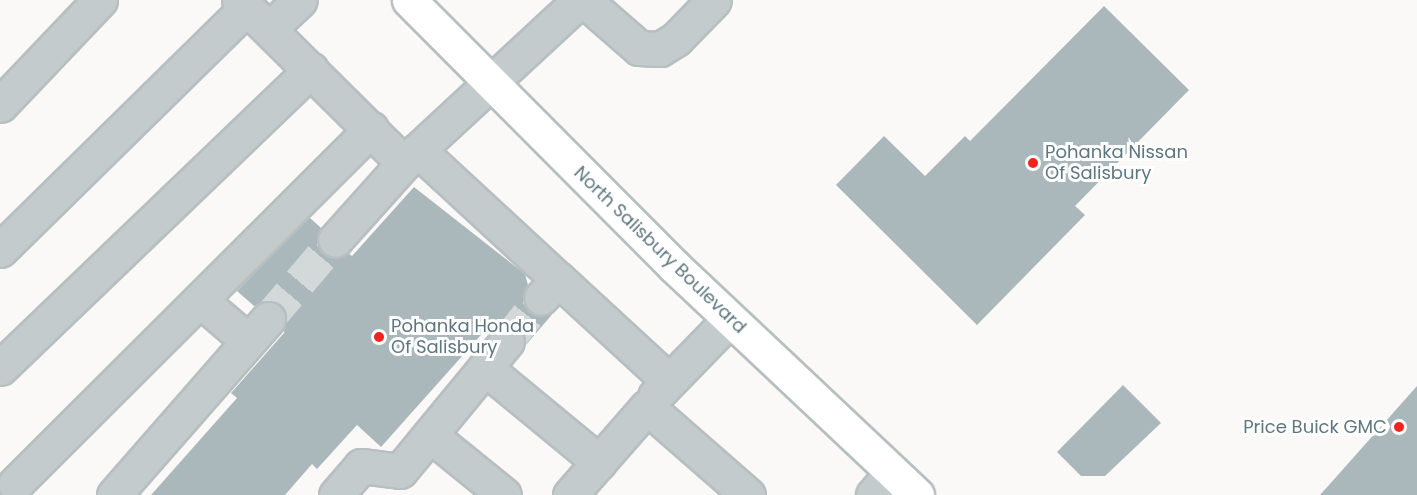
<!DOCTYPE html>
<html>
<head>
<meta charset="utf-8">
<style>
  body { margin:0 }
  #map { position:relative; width:1417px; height:495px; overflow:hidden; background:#faf9f7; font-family:Poppins,sans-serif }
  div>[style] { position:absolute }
  .building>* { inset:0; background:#aab8bc }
  .minor-tunnel>* { height:33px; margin-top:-16.5px; transform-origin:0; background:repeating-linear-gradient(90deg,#d3d8d9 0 33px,transparent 0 49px) }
  .roads { filter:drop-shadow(2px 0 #b7bfc1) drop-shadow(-2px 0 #b7bfc1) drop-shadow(0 2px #b7bfc1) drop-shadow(0 -2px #b7bfc1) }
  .minor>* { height:33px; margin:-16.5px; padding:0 16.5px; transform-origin:16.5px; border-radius:16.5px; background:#c4cbcd }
  .major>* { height:33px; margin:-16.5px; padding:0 16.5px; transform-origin:16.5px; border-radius:16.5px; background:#fff }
  .dots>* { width:16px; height:16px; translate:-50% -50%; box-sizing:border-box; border:3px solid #fff; border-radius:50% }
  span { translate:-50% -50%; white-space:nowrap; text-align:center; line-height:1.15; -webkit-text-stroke:6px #fff; paint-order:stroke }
  .poi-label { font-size:18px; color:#5e777f }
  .left { translate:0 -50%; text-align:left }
  .right { translate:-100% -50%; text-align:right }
  .street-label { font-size:18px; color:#5e777f }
</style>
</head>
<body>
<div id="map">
  <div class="building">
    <i style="clip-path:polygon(1104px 6px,1189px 90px,1075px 206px,1085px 215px,977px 325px,836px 185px,884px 136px,925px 176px,965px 136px,970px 141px)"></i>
    <i style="clip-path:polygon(414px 187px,525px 274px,528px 285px,523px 303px,529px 312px,538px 316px,555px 311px,525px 346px,525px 335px,518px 326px,509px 322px,493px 329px,489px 326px,381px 447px,357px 425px,317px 469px,312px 464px,285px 495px,151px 495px,237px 398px,231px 393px,284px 333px,286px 314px,281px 305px,271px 301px,254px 306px,237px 291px,309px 217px,321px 228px,317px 245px,323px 254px,332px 258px,348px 253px,352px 256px)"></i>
    <i style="clip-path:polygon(1123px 385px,1161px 423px,1105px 476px,1081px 476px,1057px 452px)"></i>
    <i style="clip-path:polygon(1417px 386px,1417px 495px,1320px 495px,1345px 467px)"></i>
  </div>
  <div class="minor-tunnel">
    <i style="left:268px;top:319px;width:104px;rotate:-49.7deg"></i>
    <i style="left:507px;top:341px;width:55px;rotate:-51.7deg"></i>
  </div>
  <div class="roads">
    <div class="minor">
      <i style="left:239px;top:0;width:232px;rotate:44.7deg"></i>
      <i style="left:404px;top:163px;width:103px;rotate:131.9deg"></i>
      <i style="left:584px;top:0;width:73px;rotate:41.1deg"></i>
      <i style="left:639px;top:48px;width:21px;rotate:3deg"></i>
      <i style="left:660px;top:49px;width:19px;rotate:-32deg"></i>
      <i style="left:676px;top:39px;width:54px;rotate:-45.7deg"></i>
      <i style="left:269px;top:29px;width:42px;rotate:-43.1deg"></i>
      <i style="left:0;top:105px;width:145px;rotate:-46.4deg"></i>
      <i style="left:418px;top:150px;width:190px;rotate:42.7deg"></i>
      <i style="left:558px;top:279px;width:25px;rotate:132deg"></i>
      <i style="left:404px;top:163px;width:240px;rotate:-42.8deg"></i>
      <i style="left:0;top:250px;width:346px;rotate:-44.5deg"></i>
      <i style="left:558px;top:279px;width:149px;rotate:42.6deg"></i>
      <i style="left:200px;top:300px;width:63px;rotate:40.5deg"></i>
      <i style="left:0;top:368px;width:431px;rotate:-43.8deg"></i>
      <i style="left:485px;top:368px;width:148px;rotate:39.5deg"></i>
      <i style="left:655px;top:396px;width:107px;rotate:-45.8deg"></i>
      <i style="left:430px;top:435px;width:95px;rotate:39deg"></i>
      <i style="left:15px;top:484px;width:503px;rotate:-44.92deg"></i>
      <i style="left:114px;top:495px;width:234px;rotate:-48.8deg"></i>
      <i style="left:336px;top:495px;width:38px;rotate:-49deg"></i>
      <i style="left:361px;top:466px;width:39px;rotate:7deg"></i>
      <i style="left:400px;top:471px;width:168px;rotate:-50.5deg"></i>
      <i style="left:570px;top:495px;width:117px;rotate:-48.8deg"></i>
      <i style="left:647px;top:407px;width:134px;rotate:41.1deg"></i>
      <i style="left:873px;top:495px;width:30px;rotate:-49deg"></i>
    </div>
    <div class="major">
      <i style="left:409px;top:0;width:375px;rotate:45.1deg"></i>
      <i style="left:674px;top:266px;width:334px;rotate:43.3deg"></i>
    </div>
  </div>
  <div class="dots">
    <i style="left:1033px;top:163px;background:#f3241d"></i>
    <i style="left:379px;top:337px;background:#f3241d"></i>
    <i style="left:1399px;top:427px;background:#f3241d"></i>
  </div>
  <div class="poi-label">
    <span class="left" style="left:1045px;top:163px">Pohanka Nissan<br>Of Salisbury</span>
    <span class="left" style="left:391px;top:337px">Pohanka Honda<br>Of Salisbury</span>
    <span class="right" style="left:1387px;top:427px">Price Buick GMC</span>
  </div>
  <div class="street-label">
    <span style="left:660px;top:250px;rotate:44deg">North Salisbury Boulevard</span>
  </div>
</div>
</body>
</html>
